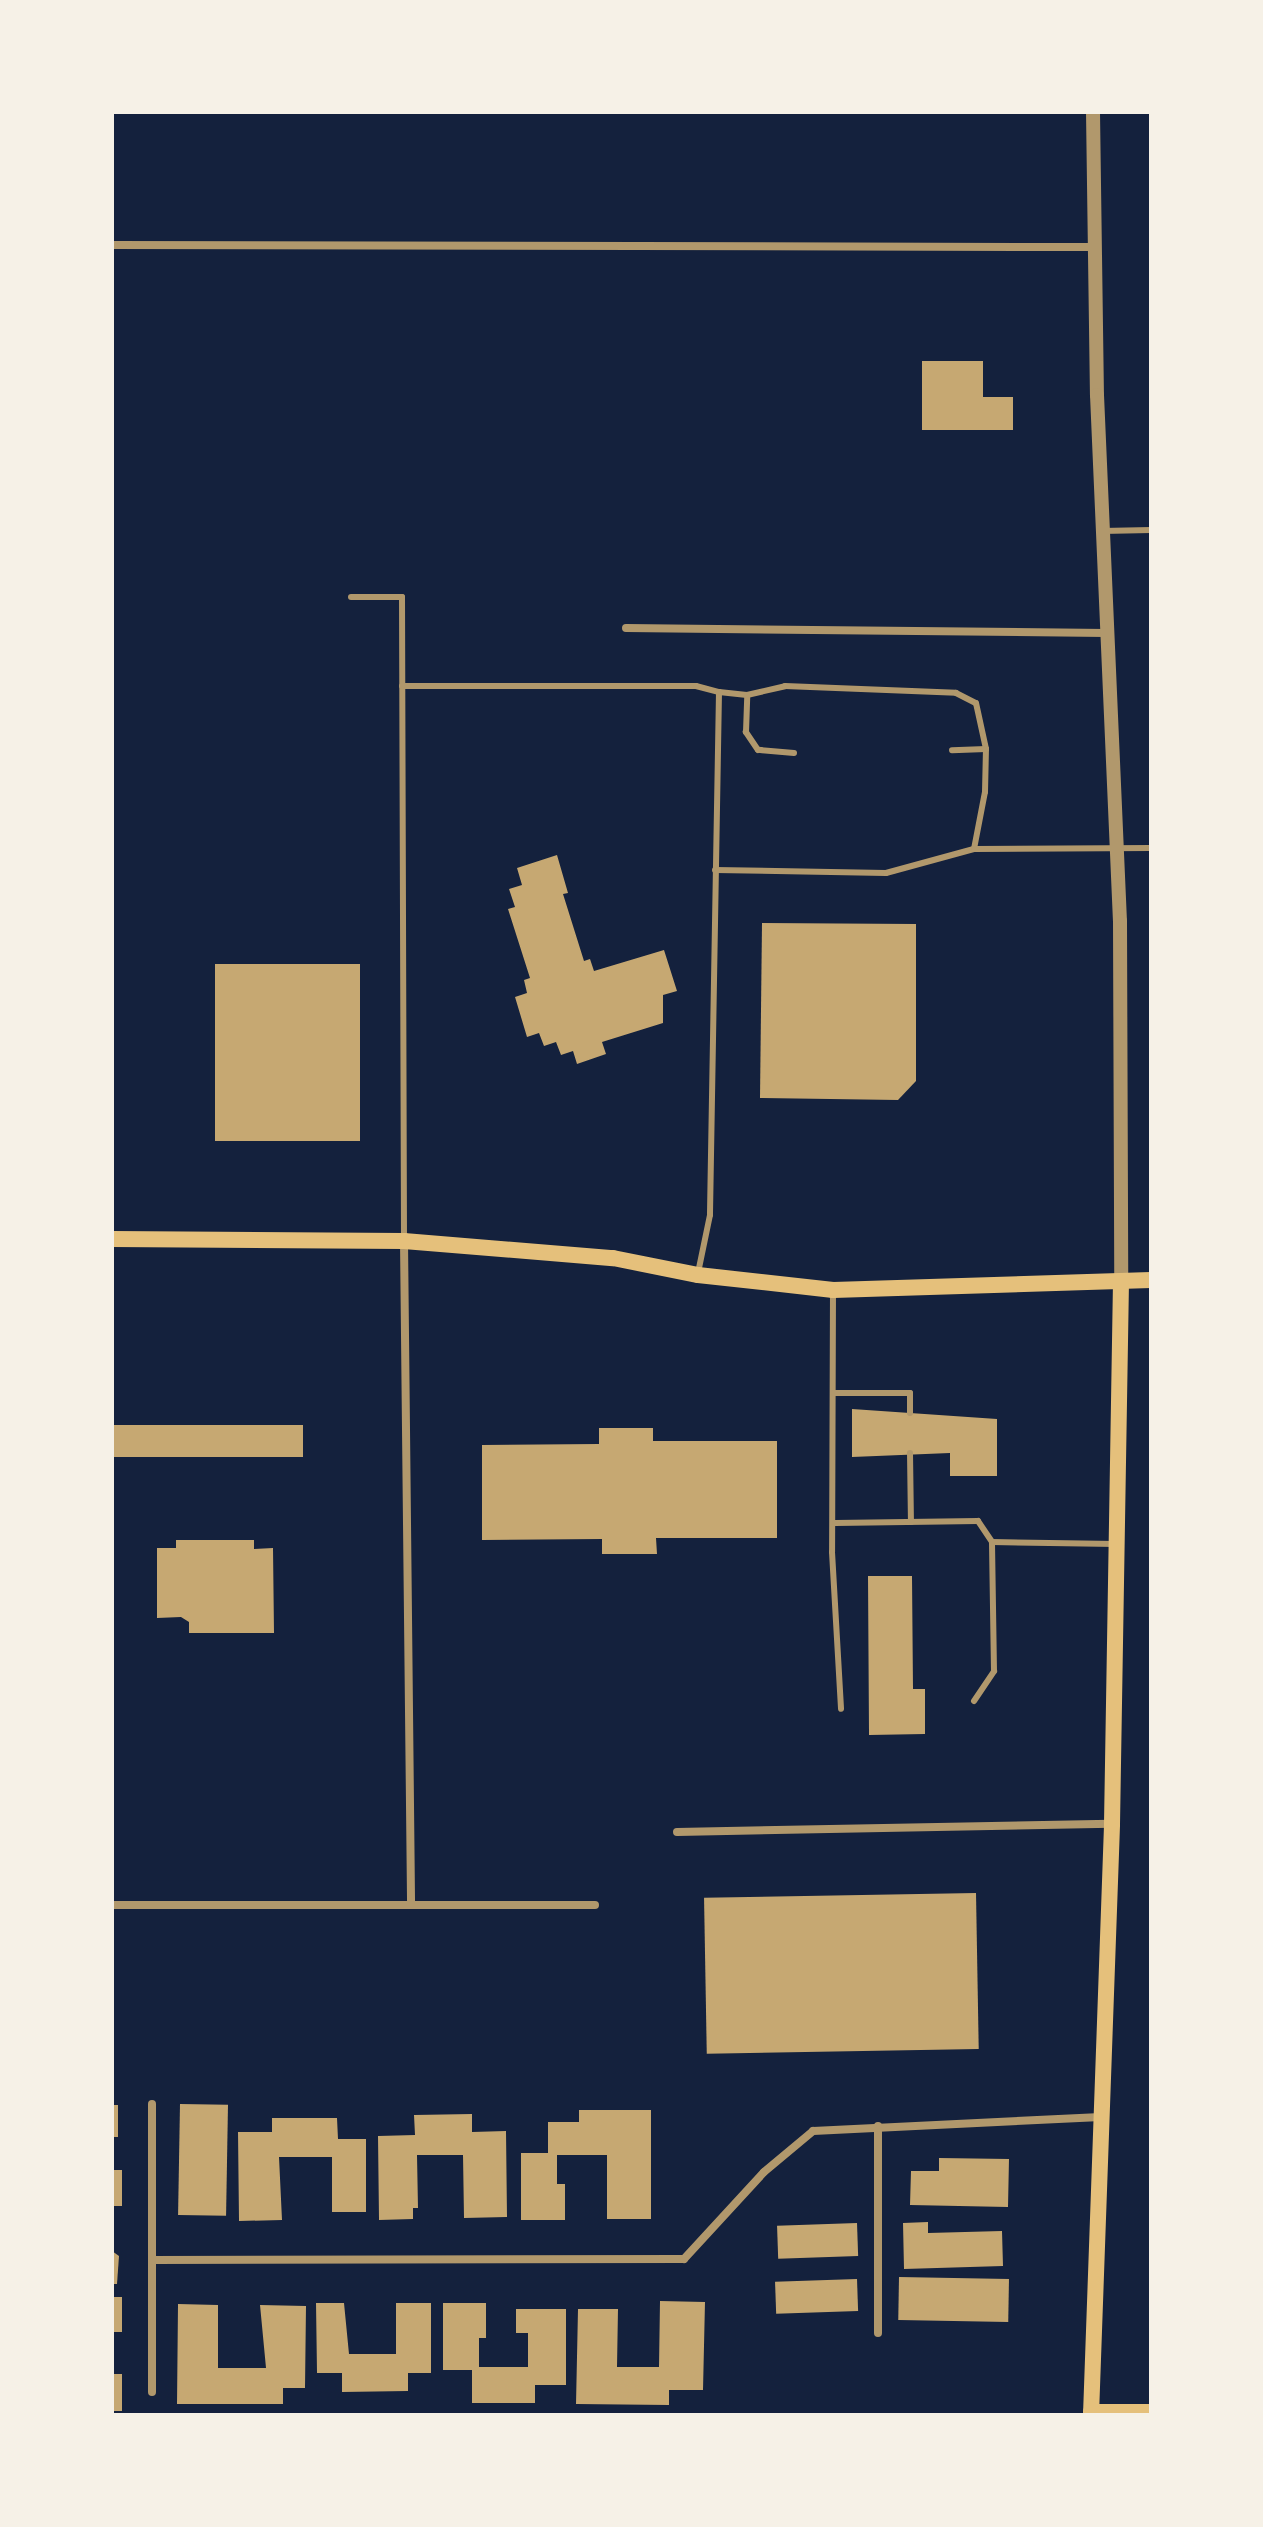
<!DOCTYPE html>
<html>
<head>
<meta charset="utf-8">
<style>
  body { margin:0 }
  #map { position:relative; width:1263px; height:2527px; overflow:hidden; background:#14213d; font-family:Helvetica,sans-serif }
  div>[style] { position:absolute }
  .building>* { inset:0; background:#c6a872; transform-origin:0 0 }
  .service>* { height:6px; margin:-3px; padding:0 3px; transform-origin:3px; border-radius:3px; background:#b1986c }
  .minor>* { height:8px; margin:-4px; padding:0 4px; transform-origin:4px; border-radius:4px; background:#b1986c }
  .tertiary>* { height:14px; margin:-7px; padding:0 7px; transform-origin:7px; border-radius:7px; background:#b1986c }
  .secondary>* { height:16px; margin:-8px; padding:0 8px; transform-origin:8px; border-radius:8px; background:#e5c07b }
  span { translate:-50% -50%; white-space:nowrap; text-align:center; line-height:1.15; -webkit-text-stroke:8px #f6f1e7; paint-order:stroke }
  .frame { position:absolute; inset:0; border:114px solid #f6f1e7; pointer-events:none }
</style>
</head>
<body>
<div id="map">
  <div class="building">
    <i style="clip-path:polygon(922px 361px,983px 361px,983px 397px,1013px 397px,1013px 430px,922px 430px)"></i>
    <i style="clip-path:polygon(557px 855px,568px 893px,563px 894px,584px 961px,590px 959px,594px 971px,664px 950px,677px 991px,663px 995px,663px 1023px,602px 1042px,606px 1054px,577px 1064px,573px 1051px,561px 1055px,556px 1042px,544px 1046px,539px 1033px,527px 1037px,515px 997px,527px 993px,524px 980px,530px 978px,508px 909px,515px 907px,509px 889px,522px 885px,517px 868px)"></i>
    <i style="clip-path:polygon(762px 923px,916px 924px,916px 1081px,898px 1100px,760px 1098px)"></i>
    <i style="left:215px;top:964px;width:145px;height:177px"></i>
    <i style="clip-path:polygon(852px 1409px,997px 1419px,997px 1476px,950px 1476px,950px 1453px,852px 1457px)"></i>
    <i style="left:303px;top:1425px;width:32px;height:191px;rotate:90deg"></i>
    <i style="clip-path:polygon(599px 1428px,653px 1428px,653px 1441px,777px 1441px,777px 1538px,656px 1538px,657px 1554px,602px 1554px,602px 1539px,482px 1540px,482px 1445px,599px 1444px)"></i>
    <i style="clip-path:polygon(176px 1540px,254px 1540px,254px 1549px,273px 1548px,274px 1633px,189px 1633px,189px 1622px,181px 1617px,157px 1618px,157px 1548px,176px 1548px)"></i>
    <i style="clip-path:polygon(868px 1576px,912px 1576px,913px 1689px,925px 1689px,925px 1734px,869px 1735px)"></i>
    <i style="left:976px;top:1893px;width:156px;height:272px;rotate:89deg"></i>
    <i style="left:180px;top:2104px;width:48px;height:111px;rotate:1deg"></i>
    <i style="left:112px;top:2105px;width:6px;height:32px"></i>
    <i style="clip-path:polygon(579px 2110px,651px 2110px,651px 2219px,607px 2219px,607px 2155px,557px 2155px,557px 2184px,565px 2184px,565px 2220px,521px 2220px,521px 2153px,548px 2153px,548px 2122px,579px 2122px)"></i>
    <i style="clip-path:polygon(472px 2114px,472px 2132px,506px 2131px,507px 2217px,464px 2218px,463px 2155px,417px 2155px,418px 2208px,413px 2208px,413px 2219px,379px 2220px,378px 2136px,415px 2135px,414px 2115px)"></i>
    <i style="clip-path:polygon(272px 2118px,337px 2118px,338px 2139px,366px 2139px,366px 2212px,332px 2212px,332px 2157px,279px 2157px,282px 2220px,239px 2221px,238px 2132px,272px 2132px)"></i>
    <i style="clip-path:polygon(939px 2158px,1009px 2159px,1008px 2207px,910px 2205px,911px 2171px,939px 2171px)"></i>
    <i style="left:112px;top:2170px;width:10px;height:36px"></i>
    <i style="clip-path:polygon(928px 2222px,928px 2233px,1002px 2231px,1003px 2266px,904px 2269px,903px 2223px)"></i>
    <i style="left:857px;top:2223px;width:33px;height:80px;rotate:88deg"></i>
    <i style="clip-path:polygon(112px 2251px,119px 2256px,117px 2284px,112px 2284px)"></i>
    <i style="left:899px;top:2277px;width:110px;height:43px;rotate:1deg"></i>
    <i style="left:857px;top:2279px;width:32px;height:82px;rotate:88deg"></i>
    <i style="left:112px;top:2297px;width:10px;height:35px"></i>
    <i style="clip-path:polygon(660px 2301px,705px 2302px,703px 2390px,669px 2390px,669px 2405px,576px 2404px,578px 2309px,618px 2309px,617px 2367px,659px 2367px)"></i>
    <i style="clip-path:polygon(316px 2303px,344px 2303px,349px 2354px,396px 2354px,396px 2303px,431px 2303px,431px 2373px,408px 2373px,408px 2391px,342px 2392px,342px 2373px,317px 2373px)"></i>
    <i style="clip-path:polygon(443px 2303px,486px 2303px,486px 2338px,479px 2338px,479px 2367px,528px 2367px,528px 2333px,516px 2333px,516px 2309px,566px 2309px,566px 2385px,535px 2385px,535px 2403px,472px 2403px,472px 2370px,443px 2370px)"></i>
    <i style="clip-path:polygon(178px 2304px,218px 2305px,218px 2368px,266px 2368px,260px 2305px,306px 2306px,305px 2388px,283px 2388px,283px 2404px,177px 2404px)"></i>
    <i style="left:112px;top:2374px;width:10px;height:37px"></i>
  </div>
  <div class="service">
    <i style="left:1102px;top:531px;width:49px;rotate:-1.2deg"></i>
    <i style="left:351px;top:597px;width:51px"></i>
    <i style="left:402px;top:597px;width:641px;rotate:89.82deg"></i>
    <i style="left:402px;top:686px;width:294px"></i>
    <i style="left:696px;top:686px;width:24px;rotate:15deg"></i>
    <i style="left:719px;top:692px;width:523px;rotate:90.99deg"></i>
    <i style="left:710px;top:1215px;width:59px;rotate:101.7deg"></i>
    <i style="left:719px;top:692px;width:28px;rotate:6deg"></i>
    <i style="left:794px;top:753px;width:36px;rotate:-175deg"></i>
    <i style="left:758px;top:750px;width:22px;rotate:-124deg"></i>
    <i style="left:746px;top:732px;width:37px;rotate:-88deg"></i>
    <i style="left:747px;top:695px;width:39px;rotate:-13deg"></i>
    <i style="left:785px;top:686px;width:171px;rotate:2.3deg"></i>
    <i style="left:956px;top:693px;width:22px;rotate:27deg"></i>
    <i style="left:976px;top:703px;width:47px;rotate:77.7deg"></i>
    <i style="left:986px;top:749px;width:34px;rotate:178deg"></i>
    <i style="left:974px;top:849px;width:58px;rotate:-79.1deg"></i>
    <i style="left:985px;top:792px;width:43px;rotate:-88.7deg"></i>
    <i style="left:715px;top:870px;width:171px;rotate:1deg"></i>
    <i style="left:886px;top:873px;width:91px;rotate:-15.3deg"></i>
    <i style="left:974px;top:849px;width:177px;rotate:-0.3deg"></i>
    <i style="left:833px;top:1290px;width:262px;rotate:90.2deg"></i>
    <i style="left:832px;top:1552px;width:157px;rotate:86.7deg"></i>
    <i style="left:834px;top:1393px;width:76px"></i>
    <i style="left:910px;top:1393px;width:20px;rotate:90deg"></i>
    <i style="left:910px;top:1453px;width:69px;rotate:89.2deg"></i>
    <i style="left:835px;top:1523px;width:143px;rotate:-0.8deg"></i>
    <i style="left:978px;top:1521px;width:25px;rotate:56deg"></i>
    <i style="left:992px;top:1542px;width:124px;rotate:0.9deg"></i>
    <i style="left:974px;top:1701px;width:36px;rotate:-56deg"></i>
    <i style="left:994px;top:1671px;width:129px;rotate:-90.9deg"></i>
  </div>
  <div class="minor">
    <i style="left:112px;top:245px;width:982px;rotate:0.12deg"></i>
    <i style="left:626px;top:628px;width:480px;rotate:0.6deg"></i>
    <i style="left:404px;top:1241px;width:662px;rotate:89.39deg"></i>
    <i style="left:677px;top:1832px;width:434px;rotate:-1.1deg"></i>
    <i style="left:112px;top:1905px;width:483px"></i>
    <i style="left:152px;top:2104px;width:288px;rotate:90deg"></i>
    <i style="left:878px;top:2126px;width:207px;rotate:90deg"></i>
    <i style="left:152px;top:2260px;width:532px;rotate:-0.11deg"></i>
    <i style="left:684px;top:2259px;width:118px;rotate:-47.4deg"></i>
    <i style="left:764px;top:2172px;width:64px;rotate:-39.9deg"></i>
    <i style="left:813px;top:2131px;width:288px;rotate:-2.8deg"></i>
  </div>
  <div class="tertiary">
    <i style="left:1093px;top:112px;width:283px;rotate:89.2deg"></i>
    <i style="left:1097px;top:395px;width:527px;rotate:87.5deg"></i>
    <i style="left:1120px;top:921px;width:361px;rotate:89.8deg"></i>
  </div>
  <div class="secondary">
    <i style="left:112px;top:1239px;width:292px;rotate:0.4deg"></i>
    <i style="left:404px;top:1241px;width:210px;rotate:4.7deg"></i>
    <i style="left:613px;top:1258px;width:87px;rotate:11.3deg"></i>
    <i style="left:698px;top:1275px;width:136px;rotate:6.3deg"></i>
    <i style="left:833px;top:1290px;width:318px;rotate:-1.8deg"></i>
    <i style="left:1091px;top:2412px;width:60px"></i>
    <i style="left:1091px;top:2415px;width:591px;rotate:-87.96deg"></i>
    <i style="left:1112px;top:1824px;width:542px;rotate:-89.05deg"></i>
  </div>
  <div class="frame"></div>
</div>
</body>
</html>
